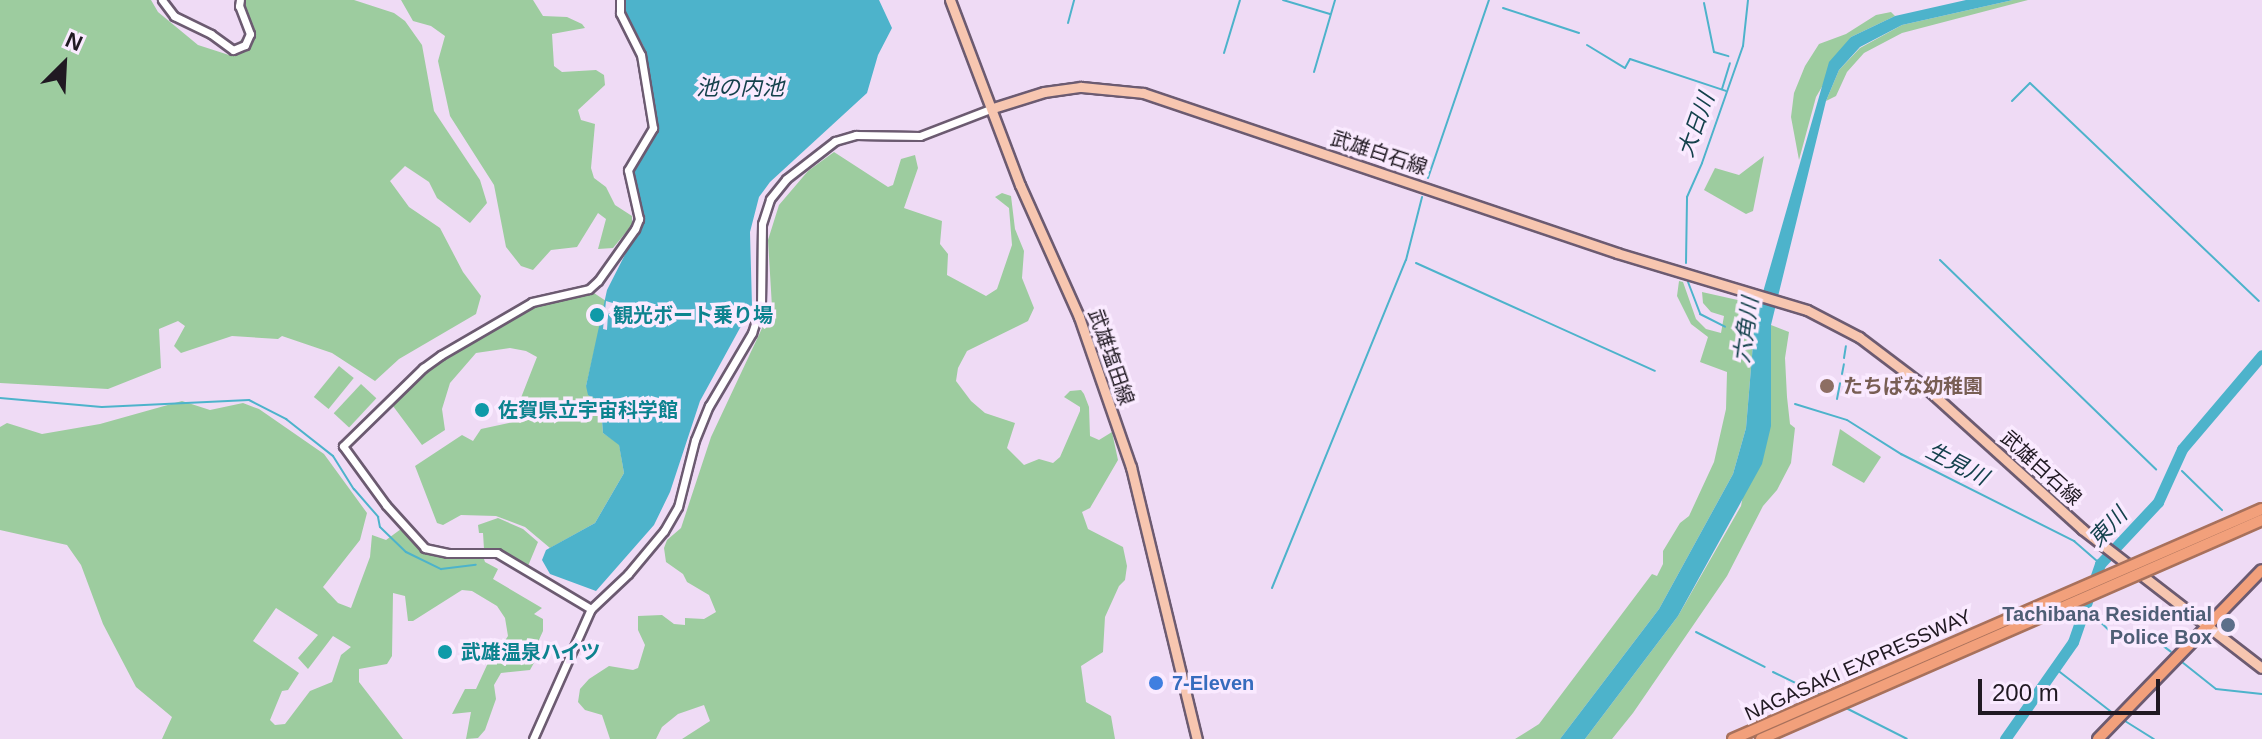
<!DOCTYPE html>
<html>
<head>
<meta charset="utf-8">
<style>
  body { margin:0 }
  #map { position:relative; width:2262px; height:739px; overflow:hidden; background:#efdbf5; font-family:Helvetica,"Noto Sans JP",sans-serif }
  div>[style] { position:absolute }
  .green>* { inset:0; background:#9dcc9f; transform-origin:0 0 }
  .water>* { inset:0; background:#4db3cb }
  .pier>* { inset:0; background:#efdbf5 }
  .stream>* { height:2px; margin:-1px; padding:0 1px; transform-origin:1px; border-radius:1px; background:#4db3cb }
  .river>* { height:11px; margin:-5.5px; padding:0 5.5px; transform-origin:5.5px; border-radius:5.5px; background:#4db3cb }
  .roads { filter:drop-shadow(2px 0 #6c5b71) drop-shadow(-2px 0 #6c5b71) drop-shadow(0 2px #6c5b71) drop-shadow(0 -2px #6c5b71) }
  .minor>* { height:7px; margin:-3.5px; padding:0 3.5px; transform-origin:3.5px; border-radius:3.5px; background:#fff }
  .major>* { height:9px; margin:-4.5px; padding:0 4.5px; transform-origin:4.5px; border-radius:4.5px; background:#f7c6b0 }
  .highway>* { height:10px; margin:-5px; padding:0 5px; transform-origin:5px; border-radius:5px; background:#f2a07b }
  .bridges { filter:drop-shadow(2px 0 #a8715c) drop-shadow(-2px 0 #a8715c) drop-shadow(0 2px #a8715c) drop-shadow(0 -2px #a8715c) }
  .highway-bridge>* { height:10px; margin:-5px; padding:0 5px; transform-origin:5px; border-radius:5px; background:#f2a07b }
  .dots>* { width:22px; height:22px; translate:-50% -50%; box-sizing:border-box; border:4px solid #faeaff; border-radius:50% }
  span { translate:-50% -50%; white-space:nowrap; text-align:center; line-height:1.15; -webkit-text-stroke:7px #faeaff; paint-order:stroke }
  .street-label { font-size:20px; color:#201922 }
  .culture-label { font-size:20px; color:#0d838f; font-weight:700 }
  .left { translate:0 -50%; text-align:left }
  .education-label { font-size:20px; color:#785e54; font-weight:700 }
  .service-label { font-size:20px; color:#4e5e75; font-weight:700 }
  .right { translate:-100% -50%; text-align:right }
  .shop-label { font-size:20px; color:#366cbe; font-weight:700 }
  .water-label { font-size:22px; color:#14414c; font-style:italic }
  .north { position:absolute; left:24px; top:24px; width:80px; height:80px; -webkit-text-stroke:6px #faeaff; paint-order:stroke; rotate:24deg; font-size:22px; font-weight:700; line-height:32px; text-align:center; color:#201922 }
  .north::after { content:''; display:block; margin:auto; width:28px; height:36px; background:#201922; clip-path:polygon(50% 0,100% 100%,50% 72%,0 100%) }
  .scale { position:absolute; left:1978px; top:679px; width:182px; height:36px; box-sizing:border-box; border:4px solid #201922; border-top:0; padding-left:10px; font-size:24px; line-height:28px; white-space:nowrap; color:#201922; -webkit-text-stroke:6px #faeaff; paint-order:stroke }
</style>
</head>
<body>
<div id="map">
  <div class="green">
    <i style="clip-path:polygon(0 0,151px 0,158px 12px,198px 45px,229px 55px,244px 36px,246px 0,354px 0,394px 13px,405px 21px,422px 45px,434px 111px,480px 180px,487px 203px,470px 223px,437px 198px,429px 182px,405px 166px,390px 181px,409px 207px,440px 228px,463px 272px,481px 296px,476px 314px,399px 359px,375px 381px,332px 353px,282px 336px,278px 339px,232px 336px,181px 353px,174px 346px,185px 326px,178px 321px,159px 329px,161px 368px,108px 389px,0 383px)"></i>
    <i style="clip-path:polygon(401px 0,533px 0,543px 16px,567px 17px,582px 24px,585px 28px,552px 34px,554px 66px,562px 72px,596px 70px,604px 75px,605px 85px,578px 110px,581px 120px,595px 124px,591px 168px,594px 178px,606px 187px,615px 205px,632px 216px,632px 225px,613px 248px,598px 249px,606px 219px,598px 213px,577px 247px,551px 250px,533px 270px,521px 266px,506px 247px,494px 185px,450px 116px,438px 61px,445px 36px,431px 26px,413px 21px)"></i>
    <i style="clip-path:polygon(2013px 0,2028px 0,1902px 33px,1864px 53px,1847px 72px,1836px 96px,1826px 101px,1839px 70px,1860px 48px,1902px 25px)"></i>
    <i style="clip-path:polygon(1891px 12px,1895px 16px,1851px 37px,1816px 97px,1799px 160px,1791px 117px,1794px 93px,1805px 66px,1819px 44px,1846px 34px,1876px 15px)"></i>
    <i style="clip-path:polygon(834px 152px,888px 187px,893px 185px,901px 159px,915px 155px,918px 168px,904px 208px,942px 221px,940px 244px,948px 254px,947px 275px,986px 296px,997px 289px,1012px 245px,1009px 208px,995px 197px,1002px 193px,1011px 196px,1015px 229px,1024px 251px,1022px 278px,1034px 308px,1028px 321px,967px 351px,958px 368px,956px 381px,971px 401px,985px 413px,1015px 423px,1007px 448px,1024px 465px,1039px 459px,1053px 463px,1060px 457px,1080px 411px,1080px 407px,1064px 397px,1070px 391px,1081px 390px,1084px 394px,1089px 407px,1090px 436px,1099px 440px,1112px 432px,1118px 460px,1090px 508px,1082px 512px,1088px 529px,1123px 547px,1127px 566px,1125px 580px,1119px 586px,1105px 617px,1103px 652px,1081px 666px,1086px 702px,1111px 716px,1115px 739px,682px 739px,710px 721px,704px 705px,678px 714px,662px 727px,656px 739px,610px 739px,602px 715px,585px 710px,578px 702px,580px 689px,589px 679px,609px 666px,633px 670px,638px 668px,645px 645px,638px 630px,638px 616px,662px 615px,674px 624px,685px 625px,685px 618px,704px 619px,716px 612px,709px 595px,687px 582px,683px 574px,666px 562px,664px 548px,667px 540px,681px 528px,711px 437px,772px 307px,768px 240px,779px 205px,808px 171px)"></i>
    <i style="clip-path:polygon(1764px 156px,1753px 211px,1746px 214px,1704px 190px,1715px 168px,1739px 175px)"></i>
    <i style="clip-path:polygon(1679px 281px,1683px 282px,1696px 319px,1706px 329px,1721px 333px,1724px 316px,1711px 312px,1703px 303px,1702px 292px,1751px 303px,1748px 317px,1755px 320px,1746px 428px,1733px 474px,1659px 609px,1560px 739px,1515px 739px,1539px 724px,1652px 574px,1657px 576px,1663px 564px,1663px 551px,1680px 523px,1689px 516px,1714px 462px,1726px 409px,1727px 372px,1700px 362px,1708px 337px,1691px 324px,1677px 296px)"></i>
    <i style="clip-path:polygon(591px 291px,606px 301px,586px 386px,601px 408px,603px 433px,619px 444px,624px 473px,595px 523px,550px 548px,525px 527px,496px 516px,461px 515px,443px 525px,437px 523px,415px 466px,462px 435px,473px 441px,481px 429px,522px 420px,515px 413px,537px 357px,526px 351px,510px 348px,476px 353px,450px 383px,442px 409px,445px 430px,422px 445px,393px 406px,427px 372px,492px 326px,532px 304px)"></i>
    <i style="clip-path:polygon(1771px 325px,1789px 332px,1785px 358px,1787px 397px,1790px 424px,1795px 428px,1791px 463px,1777px 490px,1763px 506px,1727px 576px,1633px 713px,1612px 739px,1585px 739px,1678px 616px,1741px 506px,1769px 360px)"></i>
    <i style="left:339px;top:366px;width:19px;height:40px;rotate:39deg"></i>
    <i style="left:361px;top:384px;width:21px;height:40px;rotate:43deg"></i>
    <i style="clip-path:polygon(evenodd,182px 401px,210px 410px,243px 403px,259px 409px,324px 454px,367px 513px,360px 540px,323px 587px,338px 603px,351px 608px,370px 557px,372px 535px,386px 540px,401px 529px,416px 545px,437px 556px,483px 556px,485px 562px,498px 569px,493px 579px,542px 608px,534px 614px,543px 619px,543px 631px,533px 653px,535px 661px,530px 670px,501px 673px,494px 685px,496px 699px,485px 730px,478px 738px,466px 739px,471px 712px,452px 714px,465px 689px,476px 689px,493px 652px,496px 654px,508px 636px,505px 618px,497px 606px,472px 591px,462px 590px,413px 621px,408px 621px,405px 596px,393px 593px,392px 656px,387px 664px,359px 669px,359px 682px,403px 739px,162px 739px,172px 717px,136px 687px,103px 624px,81px 565px,67px 545px,0 530px,0 427px,7px 423px,42px 434px,100px 424px,182px 401px,276px 608px,318px 635px,298px 658px,308px 669px,333px 636px,351px 647px,341px 655px,332px 682px,310px 691px,285px 724px,275px 725px,270px 720px,282px 691px,288px 690px,299px 673px,253px 641px,276px 608px)"></i>
    <i style="clip-path:polygon(1840px 429px,1881px 457px,1864px 483px,1832px 465px)"></i>
    <i style="clip-path:polygon(498px 518px,523px 529px,538px 542px,528px 566px,502px 552px,484px 549px,483px 533px,479px 533px,478px 525px)"></i>
  </div>
  <div class="water">
    <i style="clip-path:polygon(626px 0,879px 0,892px 28px,878px 55px,867px 93px,770px 182px,759px 197px,750px 232px,752px 306px,700px 401px,670px 492px,654px 525px,596px 591px,550px 574px,542px 560px,546px 550px,595px 523px,624px 473px,619px 445px,603px 433px,601px 408px,598px 400px,588px 395px,586px 386px,607px 290px,640px 225px,640px 206px,629px 176px,637px 156px,656px 129px,644px 47px,624px 9px)"></i>
    <i style="clip-path:polygon(1966px 0,2013px 0,1902px 25px,1860px 47px,1839px 70px,1826px 101px,1771px 325px,1771px 426px,1762px 464px,1678px 616px,1585px 739px,1560px 739px,1659px 609px,1733px 474px,1746px 428px,1755px 320px,1829px 62px,1851px 37px,1895px 16px)"></i>
  </div>
  <div class="pier">
    <i style="clip-path:polygon(606px 301px,633px 309px,631px 321px,623px 319px,623px 312px,614px 311px,608px 314px,607px 330px,603px 329px)"></i>
  </div>
  <div class="stream">
    <i style="left:1283px;top:0;width:49px;rotate:16.6deg"></i>
    <i style="left:1704px;top:3px;width:50px;rotate:78.5deg"></i>
    <i style="left:1714px;top:52px;width:15px;rotate:16deg"></i>
    <i style="left:1503px;top:8px;width:80px;rotate:18.2deg"></i>
    <i style="left:1068px;top:23px;width:24px;rotate:-75deg"></i>
    <i style="left:1587px;top:45px;width:44px;rotate:31.2deg"></i>
    <i style="left:1625px;top:68px;width:10px;rotate:-61deg"></i>
    <i style="left:1630px;top:59px;width:101px;rotate:18.4deg"></i>
    <i style="left:1224px;top:53px;width:55px;rotate:-73.2deg"></i>
    <i style="left:1314px;top:72px;width:75px;rotate:-73.7deg"></i>
    <i style="left:1722px;top:89px;width:27px;rotate:-73deg"></i>
    <i style="left:2012px;top:101px;width:25px;rotate:-45deg"></i>
    <i style="left:2030px;top:83px;width:316px;rotate:43.6deg"></i>
    <i style="left:1428px;top:178px;width:188px;rotate:-71.1deg"></i>
    <i style="left:1940px;top:260px;width:301px;rotate:44.1deg"></i>
    <i style="left:1416px;top:263px;width:262px;rotate:24.3deg"></i>
    <i style="left:1686px;top:263px;width:66px;rotate:-89.1deg"></i>
    <i style="left:1687px;top:197px;width:37px;rotate:-66deg"></i>
    <i style="left:1702px;top:163px;width:124px;rotate:-70.7deg"></i>
    <i style="left:1743px;top:46px;width:46px;rotate:-83.8deg"></i>
    <i style="left:1688px;top:282px;width:34px;rotate:69deg"></i>
    <i style="left:1700px;top:314px;width:28px;rotate:27deg"></i>
    <i style="left:1745px;top:330px;width:8px;rotate:14deg"></i>
    <i style="left:1844px;top:358px;width:12px;rotate:-81deg"></i>
    <i style="left:1842px;top:374px;width:10px;rotate:-79deg"></i>
    <i style="left:0;top:398px;width:102px;rotate:5deg"></i>
    <i style="left:102px;top:407px;width:147px;rotate:-2.7deg"></i>
    <i style="left:249px;top:400px;width:42px;rotate:27.2deg"></i>
    <i style="left:286px;top:419px;width:60px;rotate:38.2deg"></i>
    <i style="left:333px;top:456px;width:39px;rotate:58deg"></i>
    <i style="left:354px;top:489px;width:37px;rotate:49deg"></i>
    <i style="left:378px;top:517px;width:10px;rotate:79deg"></i>
    <i style="left:380px;top:527px;width:36px;rotate:44deg"></i>
    <i style="left:406px;top:552px;width:39px;rotate:26deg"></i>
    <i style="left:441px;top:569px;width:35px;rotate:-7deg"></i>
    <i style="left:1837px;top:399px;width:16px;rotate:-79deg"></i>
    <i style="left:1795px;top:404px;width:54px;rotate:17.1deg"></i>
    <i style="left:1847px;top:420px;width:64px;rotate:32.2deg"></i>
    <i style="left:1901px;top:454px;width:194px;rotate:26.7deg"></i>
    <i style="left:2074px;top:541px;width:35px;rotate:41deg"></i>
    <i style="left:2182px;top:471px;width:56px;rotate:44.3deg"></i>
    <i style="left:1272px;top:588px;width:354px;rotate:-67.8deg"></i>
    <i style="left:1406px;top:260px;width:65px;rotate:-75.7deg"></i>
    <i style="left:2087px;top:609px;width:33px;rotate:44deg"></i>
    <i style="left:2111px;top:632px;width:35px;rotate:2deg"></i>
    <i style="left:2146px;top:633px;width:31px;rotate:37deg"></i>
    <i style="left:1696px;top:632px;width:77px;rotate:26.9deg"></i>
    <i style="left:2182px;top:662px;width:43px;rotate:38.5deg"></i>
    <i style="left:2216px;top:689px;width:46px;rotate:6.2deg"></i>
    <i style="left:2056px;top:669px;width:73px;rotate:37.8deg"></i>
    <i style="left:1773px;top:672px;width:55px;rotate:26.1deg"></i>
    <i style="left:1846px;top:708px;width:68px;rotate:26.9deg"></i>
    <i style="left:2125px;top:721px;width:34px;rotate:32deg"></i>
  </div>
  <div class="river">
    <i style="left:2005px;top:739px;width:118px;rotate:-55deg"></i>
    <i style="left:2073px;top:642px;width:83px;rotate:-70.9deg"></i>
    <i style="left:2100px;top:564px;width:85px;rotate:-46.9deg"></i>
    <i style="left:2158px;top:502px;width:58px;rotate:-65.6deg"></i>
    <i style="left:2182px;top:449px;width:123px;rotate:-49.6deg"></i>
  </div>
  <div class="roads">
    <div class="minor">
      <i style="left:162px;top:0;width:20px;rotate:53deg"></i>
      <i style="left:174px;top:16px;width:41px;rotate:25.9deg"></i>
      <i style="left:211px;top:34px;width:27px;rotate:36deg"></i>
      <i style="left:233px;top:50px;width:13px;rotate:-23deg"></i>
      <i style="left:245px;top:45px;width:12px;rotate:-66deg"></i>
      <i style="left:250px;top:34px;width:30px;rotate:-111deg"></i>
      <i style="left:239px;top:6px;width:6px;rotate:-81deg"></i>
      <i style="left:591px;top:609px;width:109px;rotate:-149.2deg"></i>
      <i style="left:497px;top:553px;width:49px;rotate:180deg"></i>
      <i style="left:448px;top:553px;width:24px;rotate:-168deg"></i>
      <i style="left:425px;top:548px;width:58px;rotate:-132.2deg"></i>
      <i style="left:386px;top:505px;width:73px;rotate:-126.1deg"></i>
      <i style="left:343px;top:446px;width:112px;rotate:-44.3deg"></i>
      <i style="left:423px;top:368px;width:22px;rotate:-36deg"></i>
      <i style="left:441px;top:355px;width:105px;rotate:-30.2deg"></i>
      <i style="left:532px;top:302px;width:58px;rotate:-12.8deg"></i>
      <i style="left:589px;top:289px;width:12px;rotate:-42deg"></i>
      <i style="left:598px;top:281px;width:64px;rotate:-54.6deg"></i>
      <i style="left:635px;top:229px;width:11px;rotate:-68deg"></i>
      <i style="left:639px;top:219px;width:50px;rotate:-102.7deg"></i>
      <i style="left:628px;top:170px;width:49px;rotate:-59.2deg"></i>
      <i style="left:653px;top:128px;width:74px;rotate:-99.3deg"></i>
      <i style="left:641px;top:55px;width:47px;rotate:-116.6deg"></i>
      <i style="left:620px;top:13px;width:13px;rotate:-90deg"></i>
      <i style="left:533px;top:739px;width:142px;rotate:-66deg"></i>
      <i style="left:591px;top:609px;width:51px;rotate:-43.4deg"></i>
      <i style="left:628px;top:574px;width:56px;rotate:-50.1deg"></i>
      <i style="left:664px;top:531px;width:28px;rotate:-60deg"></i>
      <i style="left:678px;top:507px;width:69px;rotate:-75.8deg"></i>
      <i style="left:695px;top:440px;width:37px;rotate:-68deg"></i>
      <i style="left:709px;top:406px;width:85px;rotate:-59.5deg"></i>
      <i style="left:752px;top:333px;width:28px;rotate:-72deg"></i>
      <i style="left:761px;top:306px;width:82px;rotate:-89.3deg"></i>
      <i style="left:762px;top:224px;width:26px;rotate:-72deg"></i>
      <i style="left:770px;top:199px;width:26px;rotate:-51deg"></i>
      <i style="left:786px;top:179px;width:62px;rotate:-37.8deg"></i>
      <i style="left:835px;top:141px;width:22px;rotate:-16deg"></i>
      <i style="left:856px;top:135px;width:64px;rotate:0.9deg"></i>
      <i style="left:920px;top:136px;width:78px;rotate:-21deg"></i>
    </div>
    <div class="major">
      <i style="left:950px;top:0;width:198px;rotate:69.3deg"></i>
      <i style="left:1020px;top:185px;width:145px;rotate:65.9deg"></i>
      <i style="left:1079px;top:317px;width:159px;rotate:70.9deg"></i>
      <i style="left:1131px;top:467px;width:280px;rotate:76.4deg"></i>
      <i style="left:993px;top:108px;width:53px;rotate:-17.4deg"></i>
      <i style="left:1044px;top:92px;width:37px;rotate:-8deg"></i>
      <i style="left:1081px;top:87px;width:62px;rotate:5.5deg"></i>
      <i style="left:1143px;top:93px;width:500px;rotate:18.65deg"></i>
      <i style="left:1617px;top:253px;width:198px;rotate:16.7deg"></i>
      <i style="left:1807px;top:310px;width:59px;rotate:27.4deg"></i>
      <i style="left:1859px;top:337px;width:83px;rotate:37.1deg"></i>
      <i style="left:1925px;top:387px;width:212px;rotate:42.1deg"></i>
      <i style="left:2082px;top:529px;width:227px;rotate:37.7deg"></i>
    </div>
    <div class="highway">
      <i style="left:2098px;top:739px;width:235px;rotate:-45.9deg"></i>
    </div>
  </div>
  <div class="bridges">
    <div class="highway-bridge">
      <i style="left:1733px;top:739px;width:577px;rotate:-23.5deg"></i>
      <i style="left:1761px;top:739px;width:547px;rotate:-23.61deg"></i>
    </div>
  </div>
  <div class="dots">
    <i style="left:597px;top:315px;background:#0f9aa8"></i>
    <i style="left:1827px;top:386px;background:#8d6e63"></i>
    <i style="left:482px;top:410px;background:#0f9aa8"></i>
    <i style="left:2228px;top:625px;background:#5c6f8a"></i>
    <i style="left:445px;top:652px;background:#0f9aa8"></i>
    <i style="left:1156px;top:683px;background:#3f7fe0"></i>
  </div>
  <div class="street-label">
    <span style="left:1379px;top:153px;rotate:18deg">武雄白石線</span>
    <span style="left:1111px;top:357px;rotate:71deg">武雄塩田線</span>
    <span style="left:2041px;top:468px;rotate:42deg">武雄白石線</span>
    <span style="left:1858px;top:665px;rotate:-24deg">NAGASAKI EXPRESSWAY</span>
  </div>
  <div class="culture-label">
    <span class="left" style="left:613px;top:315px">観光ボート乗り場</span>
    <span class="left" style="left:498px;top:410px">佐賀県立宇宙科学館</span>
    <span class="left" style="left:461px;top:652px">武雄温泉ハイツ</span>
  </div>
  <div class="education-label">
    <span class="left" style="left:1843px;top:386px">たちばな幼稚園</span>
  </div>
  <div class="service-label">
    <span class="right" style="left:2212px;top:626px">Tachibana Residential<br>Police Box</span>
  </div>
  <div class="shop-label">
    <span class="left" style="left:1172px;top:683px">7-Eleven</span>
  </div>
  <div class="water-label">
    <span style="left:740px;top:88px">池の内池</span>
    <span style="left:1696px;top:125px;rotate:-70deg">大日川</span>
    <span style="left:1746px;top:330px;rotate:-82deg">六角川</span>
    <span style="left:1957px;top:464px;rotate:27deg">生見川</span>
    <span style="left:2108px;top:527px;rotate:-47deg">東川</span>
  </div>
  <div class="north">N</div>
  <div class="scale">200 m</div>
</div>
</body>
</html>
